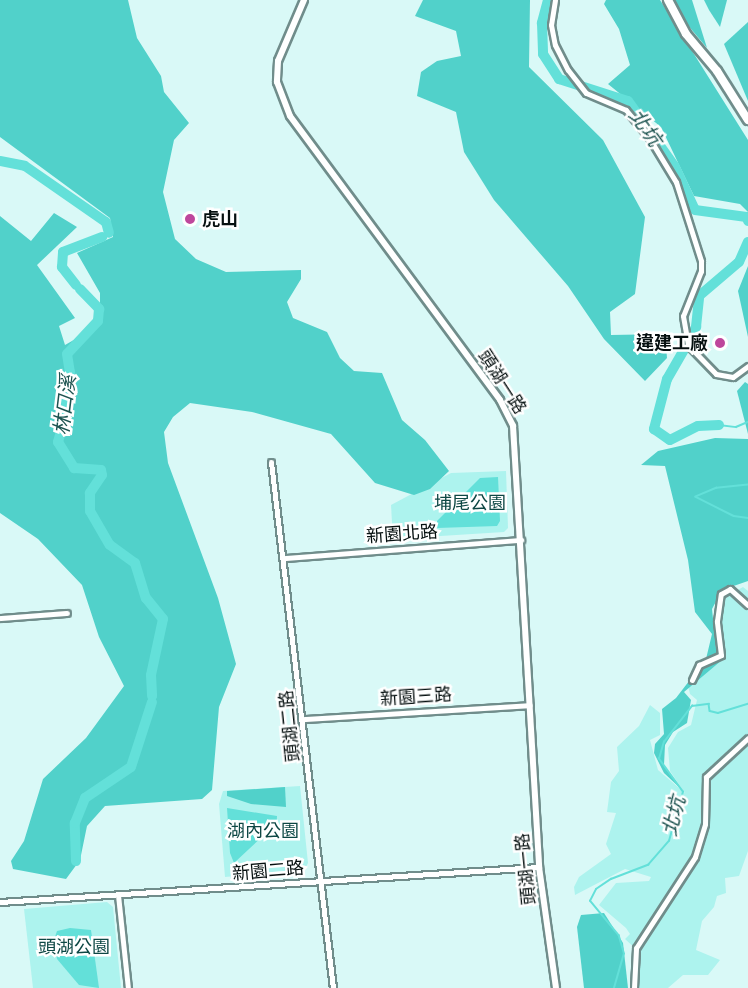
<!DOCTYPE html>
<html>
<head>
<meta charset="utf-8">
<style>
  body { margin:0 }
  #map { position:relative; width:748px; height:988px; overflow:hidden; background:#d9f9f7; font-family:"IBM Plex Sans","Noto Sans TC",sans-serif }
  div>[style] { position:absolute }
  .green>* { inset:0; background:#adf3ee }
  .forest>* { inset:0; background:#51d1ca }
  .water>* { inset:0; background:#63e0d9 }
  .stream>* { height:1.5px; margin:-0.75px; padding:0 0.75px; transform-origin:0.75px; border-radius:0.75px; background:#63e0d9 }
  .river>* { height:10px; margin:-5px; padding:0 5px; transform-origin:5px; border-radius:5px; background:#63e0d9 }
  .roads { filter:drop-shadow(2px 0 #708d8b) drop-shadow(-2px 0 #708d8b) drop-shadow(0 2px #708d8b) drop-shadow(0 -2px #708d8b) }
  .minor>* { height:5px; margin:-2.5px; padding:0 2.5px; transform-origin:2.5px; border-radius:2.5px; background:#fff }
  .tertiary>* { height:6px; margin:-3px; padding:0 3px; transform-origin:3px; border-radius:3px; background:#fff }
  .secondary>* { height:8px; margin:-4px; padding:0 4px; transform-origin:4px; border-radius:4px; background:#fff }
  .dots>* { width:16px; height:16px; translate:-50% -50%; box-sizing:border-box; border:3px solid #fff; border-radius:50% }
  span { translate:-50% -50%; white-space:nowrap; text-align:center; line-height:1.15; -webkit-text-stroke:5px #fff; paint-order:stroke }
  .poi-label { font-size:18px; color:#061010; font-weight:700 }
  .left { translate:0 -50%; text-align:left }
  .right { translate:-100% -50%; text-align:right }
  .street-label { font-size:18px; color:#061010 }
  .park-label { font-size:18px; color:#0d4744 }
  .water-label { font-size:20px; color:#1d5350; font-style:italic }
</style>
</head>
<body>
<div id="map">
  <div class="green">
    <i style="clip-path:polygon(506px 471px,508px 528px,504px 532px,393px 539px,391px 505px,451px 473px)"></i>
    <i style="clip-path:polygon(743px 587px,748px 591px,748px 851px,739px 876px,725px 878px,726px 893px,717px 896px,714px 907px,702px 921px,696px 950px,720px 960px,708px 975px,683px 975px,668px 988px,636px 988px,637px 950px,625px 939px,630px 934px,626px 928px,599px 905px,616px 883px,649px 881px,651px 877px,625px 869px,575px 895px,574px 887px,579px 877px,611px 854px,606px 844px,616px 813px,607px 812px,611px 782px,619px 771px,617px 747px,639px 726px,650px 705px,660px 713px,660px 735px,650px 740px,658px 770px,685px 793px,670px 771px,668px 748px,678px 732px,691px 725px,697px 700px,690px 694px,688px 686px,722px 650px,718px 625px,719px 601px)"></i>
    <i style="clip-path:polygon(300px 786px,308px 863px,305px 869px,225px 877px,219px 804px,223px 791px)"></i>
    <i style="clip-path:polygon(107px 902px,113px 907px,121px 988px,33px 988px,24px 909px)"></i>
  </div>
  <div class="forest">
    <i style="clip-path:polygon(0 0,128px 0,137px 38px,161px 76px,164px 92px,189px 123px,174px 140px,163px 192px,175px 239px,196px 259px,226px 272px,301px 270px,301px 279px,287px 302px,293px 318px,327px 332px,340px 358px,354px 371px,382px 373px,402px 420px,425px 440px,449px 471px,430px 489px,414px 495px,375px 483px,331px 434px,252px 412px,190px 403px,173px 417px,164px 432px,168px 463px,218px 598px,236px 664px,219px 707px,212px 790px,202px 799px,105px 806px,87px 826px,80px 860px,66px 879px,13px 869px,11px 861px,24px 841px,43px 779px,86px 738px,124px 686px,99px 637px,82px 585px,38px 539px,0 513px,0 216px,31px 241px,54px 213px,77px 227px,37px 265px,75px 318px,59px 326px,65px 345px,100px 325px,100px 293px,77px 253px,113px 237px,110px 218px,0 137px)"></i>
    <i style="clip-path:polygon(423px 0,530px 0,529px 67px,603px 140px,645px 217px,635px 294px,610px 312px,611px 335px,665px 334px,667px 358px,645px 381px,604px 339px,568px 286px,494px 200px,464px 152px,456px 112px,417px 96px,421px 72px,437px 61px,461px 56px,456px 31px,415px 16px)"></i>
    <i style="clip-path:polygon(606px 0,660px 0,748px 140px,748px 212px,740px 204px,694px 196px,661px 127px,608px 84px,630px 65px,619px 29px,604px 4px)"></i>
    <i style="clip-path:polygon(674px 0,692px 0,707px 48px,681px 17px)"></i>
    <i style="clip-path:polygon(704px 0,727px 0,720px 27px,709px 10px)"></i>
    <i style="clip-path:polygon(748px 22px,748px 101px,724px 44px)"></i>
    <i style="clip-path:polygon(748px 266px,748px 337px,738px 291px)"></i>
    <i style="clip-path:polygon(745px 382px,748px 384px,748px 434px,737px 391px)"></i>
    <i style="clip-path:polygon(715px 438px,748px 439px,748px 581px,722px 590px,712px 609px,716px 648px,722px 660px,684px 692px,691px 700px,687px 723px,673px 732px,665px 745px,664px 765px,680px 788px,664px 773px,654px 753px,655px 744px,664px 734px,662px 709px,676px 698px,706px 659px,712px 634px,695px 612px,688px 560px,665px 466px,641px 465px,658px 451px)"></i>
    <i style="clip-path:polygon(285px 787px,286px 807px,251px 804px,227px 796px,227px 791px)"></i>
    <i style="clip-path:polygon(604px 913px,623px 943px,628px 988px,584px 988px,577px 927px,581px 915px)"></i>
  </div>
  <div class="water">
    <i style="clip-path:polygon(498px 477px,500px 521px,497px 526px,437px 528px,437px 521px,480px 478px)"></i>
    <i style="clip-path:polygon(227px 808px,277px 816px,276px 838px,264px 835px,234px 863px,230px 853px)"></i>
    <i style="clip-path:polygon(70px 928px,91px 930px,99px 988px,79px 985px,57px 959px,54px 940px,57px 931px)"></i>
  </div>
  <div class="stream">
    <i style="left:719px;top:425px;width:17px;rotate:7deg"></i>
    <i style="left:736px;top:427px;width:13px;rotate:-23deg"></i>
    <i style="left:748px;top:485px;width:31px;rotate:174deg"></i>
    <i style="left:717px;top:488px;width:23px;rotate:157deg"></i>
    <i style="left:696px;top:497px;width:42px;rotate:26.6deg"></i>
    <i style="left:734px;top:516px;width:14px;rotate:8deg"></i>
    <i style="left:614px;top:988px;width:35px;rotate:-74deg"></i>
    <i style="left:624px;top:954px;width:19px;rotate:-106deg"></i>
    <i style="left:619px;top:936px;width:45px;rotate:-129.6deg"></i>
    <i style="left:590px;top:901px;width:13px;rotate:-63deg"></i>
    <i style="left:596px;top:889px;width:18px;rotate:-34deg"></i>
    <i style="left:611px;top:879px;width:40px;rotate:-21deg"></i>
    <i style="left:648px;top:865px;width:32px;rotate:-49deg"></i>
    <i style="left:669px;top:841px;width:51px;rotate:-74.1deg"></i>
    <i style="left:683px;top:792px;width:41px;rotate:-126deg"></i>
    <i style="left:659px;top:759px;width:18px;rotate:-74deg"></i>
    <i style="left:664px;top:742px;width:46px;rotate:-52.1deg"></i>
    <i style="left:692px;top:706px;width:17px;rotate:-7deg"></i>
    <i style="left:709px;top:704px;width:7px;rotate:82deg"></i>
    <i style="left:710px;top:711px;width:8px;rotate:14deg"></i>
    <i style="left:718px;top:713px;width:31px;rotate:-17deg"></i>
  </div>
  <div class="river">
    <i style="left:548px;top:0;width:24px;rotate:105deg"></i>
    <i style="left:542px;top:23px;width:31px;rotate:88deg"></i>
    <i style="left:543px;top:54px;width:30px;rotate:57deg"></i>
    <i style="left:559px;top:79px;width:72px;rotate:17.7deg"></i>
    <i style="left:628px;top:101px;width:81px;rotate:54.5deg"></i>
    <i style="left:675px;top:167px;width:47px;rotate:65.1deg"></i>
    <i style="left:695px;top:210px;width:52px;rotate:7.7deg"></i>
    <i style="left:747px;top:217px;width:4px;rotate:76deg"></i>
    <i style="left:0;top:161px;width:25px;rotate:11deg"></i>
    <i style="left:25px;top:166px;width:98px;rotate:34.7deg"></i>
    <i style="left:106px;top:222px;width:11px;rotate:75deg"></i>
    <i style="left:76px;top:285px;width:23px;rotate:-128deg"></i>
    <i style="left:62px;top:267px;width:15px;rotate:-86deg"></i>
    <i style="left:63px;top:252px;width:42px;rotate:-21deg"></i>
    <i style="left:80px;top:289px;width:28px;rotate:46deg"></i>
    <i style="left:99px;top:309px;width:12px;rotate:95deg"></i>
    <i style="left:98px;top:321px;width:45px;rotate:133.2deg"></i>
    <i style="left:67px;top:354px;width:18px;rotate:81deg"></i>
    <i style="left:70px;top:372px;width:37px;rotate:104deg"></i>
    <i style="left:61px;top:408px;width:13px;rotate:77deg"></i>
    <i style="left:64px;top:421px;width:22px;rotate:106deg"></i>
    <i style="left:58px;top:442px;width:31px;rotate:58deg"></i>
    <i style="left:74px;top:468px;width:27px;rotate:4deg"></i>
    <i style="left:101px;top:470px;width:5px;rotate:79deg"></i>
    <i style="left:102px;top:475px;width:22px;rotate:124deg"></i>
    <i style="left:90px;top:493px;width:18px;rotate:90deg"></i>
    <i style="left:90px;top:511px;width:39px;rotate:60deg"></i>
    <i style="left:110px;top:545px;width:31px;rotate:36deg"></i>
    <i style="left:135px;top:563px;width:37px;rotate:73deg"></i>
    <i style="left:146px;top:598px;width:27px;rotate:51deg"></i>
    <i style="left:163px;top:619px;width:57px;rotate:102.1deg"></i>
    <i style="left:151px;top:675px;width:21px;rotate:87deg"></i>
    <i style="left:690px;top:338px;width:13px;rotate:-61deg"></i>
    <i style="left:696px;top:327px;width:31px;rotate:-84deg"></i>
    <i style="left:699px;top:296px;width:52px;rotate:-40.4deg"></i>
    <i style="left:739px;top:262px;width:22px;rotate:-66deg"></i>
    <i style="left:685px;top:348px;width:36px;rotate:120deg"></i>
    <i style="left:667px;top:379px;width:52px;rotate:104.6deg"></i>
    <i style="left:654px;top:429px;width:19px;rotate:35deg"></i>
    <i style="left:670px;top:440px;width:31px;rotate:-27deg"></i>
    <i style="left:698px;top:426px;width:21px;rotate:-3deg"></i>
    <i style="left:76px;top:861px;width:38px;rotate:-92deg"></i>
    <i style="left:75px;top:823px;width:27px;rotate:-68deg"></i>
    <i style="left:85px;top:798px;width:55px;rotate:-34deg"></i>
    <i style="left:131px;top:767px;width:68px;rotate:-72.1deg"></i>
  </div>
  <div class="roads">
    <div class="minor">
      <i style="left:555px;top:0;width:25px;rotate:99deg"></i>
      <i style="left:551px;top:25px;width:20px;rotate:79deg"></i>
      <i style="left:555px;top:45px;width:28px;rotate:63deg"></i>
      <i style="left:568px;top:70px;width:29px;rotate:52deg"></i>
      <i style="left:586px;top:93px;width:43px;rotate:23deg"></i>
      <i style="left:626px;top:110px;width:34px;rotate:50deg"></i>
      <i style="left:648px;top:136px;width:54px;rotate:58.7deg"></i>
      <i style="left:676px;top:182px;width:83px;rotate:72.4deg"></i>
      <i style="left:701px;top:261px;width:10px;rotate:90deg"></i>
      <i style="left:701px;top:271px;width:48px;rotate:111.8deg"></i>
      <i style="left:683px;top:316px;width:29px;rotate:80deg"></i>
      <i style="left:688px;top:345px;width:40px;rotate:46deg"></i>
      <i style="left:716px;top:374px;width:17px;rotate:10deg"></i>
      <i style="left:733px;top:377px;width:19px;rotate:-36deg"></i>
      <i style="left:271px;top:462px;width:530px;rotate:83.28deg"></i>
      <i style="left:285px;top:558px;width:237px;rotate:-4.4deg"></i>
      <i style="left:0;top:618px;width:67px;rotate:-4.3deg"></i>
      <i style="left:692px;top:680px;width:17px;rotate:-65deg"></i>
      <i style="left:699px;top:665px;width:24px;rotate:-24deg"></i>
      <i style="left:721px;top:655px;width:34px;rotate:-97deg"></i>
      <i style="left:717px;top:621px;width:27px;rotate:-82deg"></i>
      <i style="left:721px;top:594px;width:10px;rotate:-29deg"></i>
      <i style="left:730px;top:589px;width:24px;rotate:42deg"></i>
      <i style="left:304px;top:719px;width:226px;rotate:-3.5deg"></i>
      <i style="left:118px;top:895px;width:94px;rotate:83.9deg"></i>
      <i style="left:0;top:902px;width:540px;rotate:-3.72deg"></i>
      <i style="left:634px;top:988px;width:40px;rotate:-87.1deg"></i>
      <i style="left:636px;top:948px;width:108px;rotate:-57deg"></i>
      <i style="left:695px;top:857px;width:34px;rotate:-73deg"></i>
      <i style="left:705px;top:824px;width:47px;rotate:-88.8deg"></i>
      <i style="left:706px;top:777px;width:57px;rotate:-42.9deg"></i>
    </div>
    <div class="tertiary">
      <i style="left:304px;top:0;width:66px;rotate:113.1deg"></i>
      <i style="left:278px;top:61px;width:21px;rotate:93deg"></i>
      <i style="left:277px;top:82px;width:36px;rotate:69deg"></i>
      <i style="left:290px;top:116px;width:353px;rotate:53.5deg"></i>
      <i style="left:500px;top:400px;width:29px;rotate:63deg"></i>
      <i style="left:513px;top:426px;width:442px;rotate:86.6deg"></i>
      <i style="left:539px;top:867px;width:122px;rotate:82deg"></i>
    </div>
    <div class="secondary">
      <i style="left:668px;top:0;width:38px;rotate:62deg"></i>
      <i style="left:686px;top:34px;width:48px;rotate:50deg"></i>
      <i style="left:717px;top:71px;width:58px;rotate:57.7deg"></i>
    </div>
  </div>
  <div class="dots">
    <i style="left:190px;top:219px;background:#be479c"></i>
    <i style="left:720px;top:343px;background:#be479c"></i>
  </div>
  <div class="poi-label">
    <span class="left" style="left:202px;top:219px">虎山</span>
    <span class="right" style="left:708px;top:343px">違建工廠</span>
  </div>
  <div class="street-label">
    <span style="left:502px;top:382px;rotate:57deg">頭湖一路</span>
    <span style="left:402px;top:534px;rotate:-4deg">新園北路</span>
    <span style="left:416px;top:697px;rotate:-4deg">新園三路</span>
    <span style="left:290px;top:726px;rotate:-96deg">頭湖二路</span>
    <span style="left:526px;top:869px;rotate:-96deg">頭湖一路</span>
    <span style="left:268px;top:871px;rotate:-5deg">新園二路</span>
  </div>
  <div class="park-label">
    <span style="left:470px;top:503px">埔尾公園</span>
    <span style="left:263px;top:831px">湖內公園</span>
    <span style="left:74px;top:947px">頭湖公園</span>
  </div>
  <div class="water-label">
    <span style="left:646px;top:127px;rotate:54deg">北坑</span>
    <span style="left:64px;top:405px;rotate:-83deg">林口溪</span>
    <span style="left:673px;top:816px;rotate:-76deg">北坑</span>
  </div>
</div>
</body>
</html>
